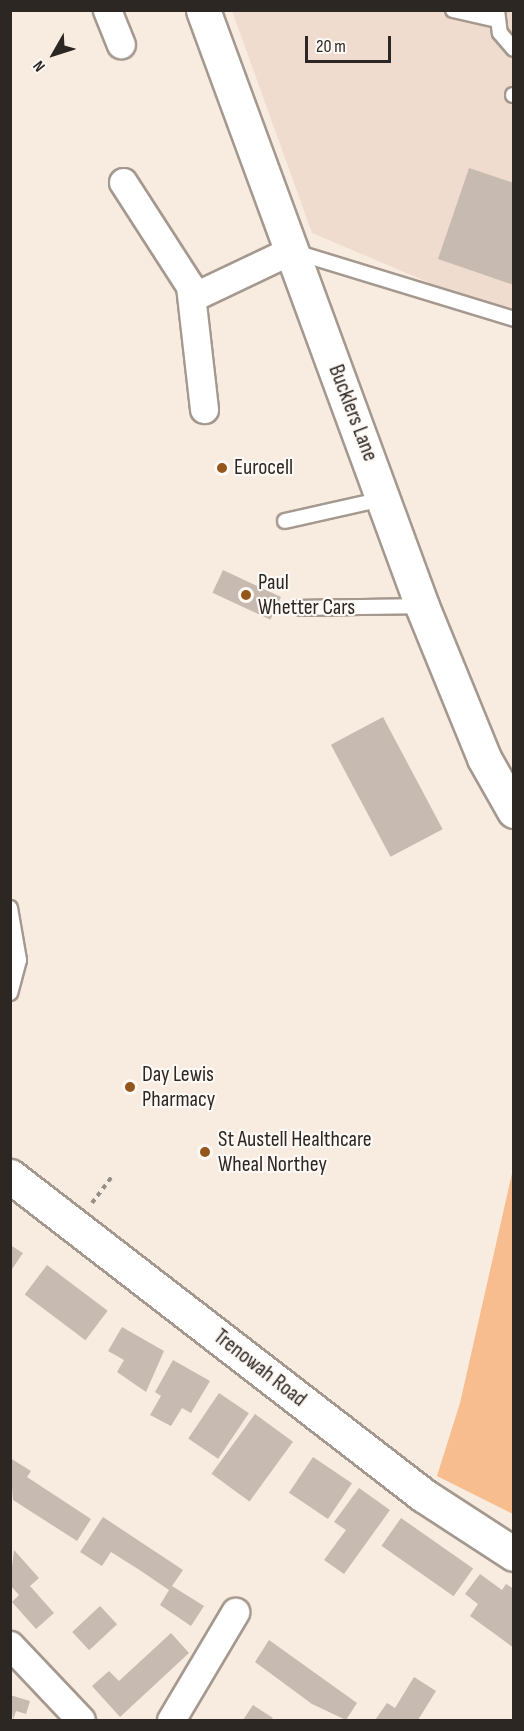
<!DOCTYPE html>
<html>
<head>
<meta charset="utf-8">
<style>
  body { margin:0 }
  #map { position:relative; width:524px; height:1731px; overflow:hidden; background:#f8ebe0; font-family:"Sofia Sans Condensed",sans-serif }
  div>[style] { position:absolute }
  .built>* { inset:0; background:#f0dcce }
  .green>* { inset:0; background:#f7bd8f }
  .building>* { inset:0; background:#c7bab1; transform-origin:0 0 }
  .path>* { height:4px; margin-top:-2px; transform-origin:0; background:repeating-linear-gradient(90deg,#968d85 0 4.5px,transparent 0 9px) }
  .roads { filter:drop-shadow(2px 0 #a5998f) drop-shadow(-2px 0 #a5998f) drop-shadow(0 2px #a5998f) drop-shadow(0 -2px #a5998f) }
  .service>* { height:14px; margin:-7px; padding:0 7px; transform-origin:7px; border-radius:7px; background:#fff }
  .minor>* { height:27px; margin:-13.5px; padding:0 13.5px; transform-origin:13.5px; border-radius:13.5px; background:#fff }
  .tertiary>* { height:33px; margin:-16.5px; padding:0 16.5px; transform-origin:16.5px; border-radius:16.5px; background:#fff }
  .dots>* { width:16px; height:16px; translate:-50% -50%; box-sizing:border-box; border:3px solid #fff9f5; border-radius:50% }
  span { translate:-50% -50%; white-space:nowrap; text-align:center; line-height:1.15; -webkit-text-stroke:4.5px #fff9f5; paint-order:stroke }
  .street-label { font-size:22px; color:#2c2723 }
  .poi-label { font-size:22px; color:#2c2723 }
  .left { translate:0 -50%; text-align:left }
  .frame { position:absolute; inset:0; border:12px solid #2c2723; pointer-events:none }
  .north { position:absolute; left:24px; top:24px; width:60px; height:60px; -webkit-text-stroke:4px #fff9f5; paint-order:stroke; rotate:231deg; font-size:16px; font-weight:700; line-height:24px; text-align:center; color:#2c2723 }
  .north::after { content:''; display:block; margin:auto; width:21px; height:27px; background:#2c2723; clip-path:polygon(50% 0,100% 100%,50% 72%,0 100%) }
  .scale { position:absolute; left:305px; top:36px; width:86px; height:27px; box-sizing:border-box; border:3px solid #2c2723; border-top:0; padding-left:8px; font-size:18px; line-height:21px; white-space:nowrap; color:#2c2723; -webkit-text-stroke:4px #fff9f5; paint-order:stroke }
</style>
</head>
<body>
<div id="map">
  <div class="built">
    <i style="clip-path:polygon(232px 11px,513px 11px,513px 318px,312px 233px)"></i>
  </div>
  <div class="green">
    <i style="clip-path:polygon(513px 1169px,514px 1514px,513px 1514px,437px 1476px,460px 1403px)"></i>
  </div>
  <div class="building">
    <i style="clip-path:polygon(469px 168px,514px 183px,514px 285px,438px 259px)"></i>
    <i style="left:223px;top:570px;width:64px;height:25px;rotate:25deg"></i>
    <i style="left:383px;top:717px;width:127px;height:59px;rotate:62deg"></i>
    <i style="clip-path:polygon(10px 1245px,23px 1253px,10px 1272px)"></i>
    <i style="left:47px;top:1265px;width:76px;height:37px;rotate:37deg"></i>
    <i style="clip-path:polygon(122px 1327px,164px 1351px,146px 1392px,117px 1372px,124px 1360px,108px 1351px)"></i>
    <i style="clip-path:polygon(173px 1360px,210px 1381px,191px 1413px,182px 1408px,171px 1426px,150px 1415px,161px 1396px,155px 1392px)"></i>
    <i style="left:219px;top:1393px;width:36px;height:55px;rotate:34deg"></i>
    <i style="left:255px;top:1414px;width:47px;height:74px;rotate:36deg"></i>
    <i style="left:313px;top:1457px;width:47px;height:43px;rotate:34deg"></i>
    <i style="clip-path:polygon(10px 1458px,31px 1471px,27px 1477px,91px 1519px,77px 1541px,13px 1500px)"></i>
    <i style="clip-path:polygon(359px 1488px,390px 1510px,344px 1574px,324px 1560px,346px 1530px,334px 1522px)"></i>
    <i style="clip-path:polygon(103px 1517px,183px 1570px,172px 1586px,204px 1606px,191px 1626px,160px 1605px,169px 1590px,138px 1569px,111px 1552px,102px 1566px,80px 1552px)"></i>
    <i style="left:401px;top:1518px;width:88px;height:34px;rotate:35deg"></i>
    <i style="clip-path:polygon(14px 1550px,39px 1578px,30px 1586px,54px 1613px,36px 1629px,12px 1602px,19px 1595px,10px 1585px)"></i>
    <i style="clip-path:polygon(480px 1574px,502px 1590px,506px 1584px,514px 1589px,514px 1648px,470px 1616px,478px 1604px,465px 1594px)"></i>
    <i style="left:100px;top:1606px;width:25px;height:38px;rotate:47deg"></i>
    <i style="clip-path:polygon(171px 1633px,189px 1653px,120px 1717px,92px 1686px,109px 1671px,119px 1681px)"></i>
    <i style="clip-path:polygon(269px 1640px,357px 1703px,346px 1720px,312px 1704px,255px 1662px)"></i>
    <i style="clip-path:polygon(414px 1677px,436px 1691px,418px 1720px,375px 1720px,387px 1703px,395px 1708px)"></i>
    <i style="clip-path:polygon(10px 1695px,30px 1701px,26px 1714px,16px 1711px,13px 1720px)"></i>
    <i style="clip-path:polygon(253px 1705px,273px 1718px,271px 1720px,243px 1720px)"></i>
  </div>
  <div class="path">
    <i style="left:92px;top:1203px;width:34px;rotate:-53deg"></i>
  </div>
  <div class="roads">
    <div class="service">
      <i style="left:453px;top:10px;width:45px;rotate:12.8deg"></i>
      <i style="left:497px;top:10px;width:23px;rotate:83deg"></i>
      <i style="left:500px;top:33px;width:21px;rotate:49deg"></i>
      <i style="left:513px;top:95px;width:1px"></i>
      <i style="left:292px;top:251px;width:232px;rotate:17deg"></i>
      <i style="left:285px;top:521px;width:100px;rotate:-12.7deg"></i>
      <i style="left:301px;top:608px;width:121px;rotate:-0.9deg"></i>
      <i style="left:10px;top:908px;width:53px;rotate:80.2deg"></i>
      <i style="left:19px;top:960px;width:34px;rotate:105deg"></i>
    </div>
    <div class="minor">
      <i style="left:107px;top:10px;width:37px;rotate:68deg"></i>
      <i style="left:123px;top:182px;width:124px;rotate:57.2deg"></i>
      <i style="left:190px;top:286px;width:124px;rotate:83.5deg"></i>
      <i style="left:193px;top:297px;width:107px;rotate:-25.4deg"></i>
      <i style="left:10px;top:1645px;width:103px;rotate:46.6deg"></i>
      <i style="left:171px;top:1720px;width:126px;rotate:-59.3deg"></i>
    </div>
    <div class="tertiary">
      <i style="left:203px;top:10px;width:635px;rotate:69.82deg"></i>
      <i style="left:422px;top:606px;width:164px;rotate:67.8deg"></i>
      <i style="left:484px;top:758px;width:61px;rotate:60.5deg"></i>
      <i style="left:10px;top:1176px;width:522px;rotate:37.68deg"></i>
      <i style="left:423px;top:1495px;width:108px;rotate:33deg"></i>
    </div>
  </div>
  <div class="dots">
    <i style="left:222px;top:468px;background:#94561a"></i>
    <i style="left:246px;top:595px;background:#94561a"></i>
    <i style="left:130px;top:1087px;background:#94561a"></i>
    <i style="left:205px;top:1152px;background:#94561a"></i>
  </div>
  <div class="street-label">
    <span style="left:353px;top:413px;rotate:69deg">Bucklers Lane</span>
    <span style="left:260px;top:1368px;rotate:38deg">Trenowah Road</span>
  </div>
  <div class="poi-label">
    <span class="left" style="left:234px;top:468px">Eurocell</span>
    <span class="left" style="left:258px;top:595px">Paul<br>Whetter Cars</span>
    <span class="left" style="left:142px;top:1087px">Day Lewis<br>Pharmacy</span>
    <span class="left" style="left:218px;top:1152px">St Austell Healthcare<br>Wheal Northey</span>
  </div>
  <div class="frame"></div>
  <div class="north">N</div>
  <div class="scale">20 m</div>
</div>
</body>
</html>
